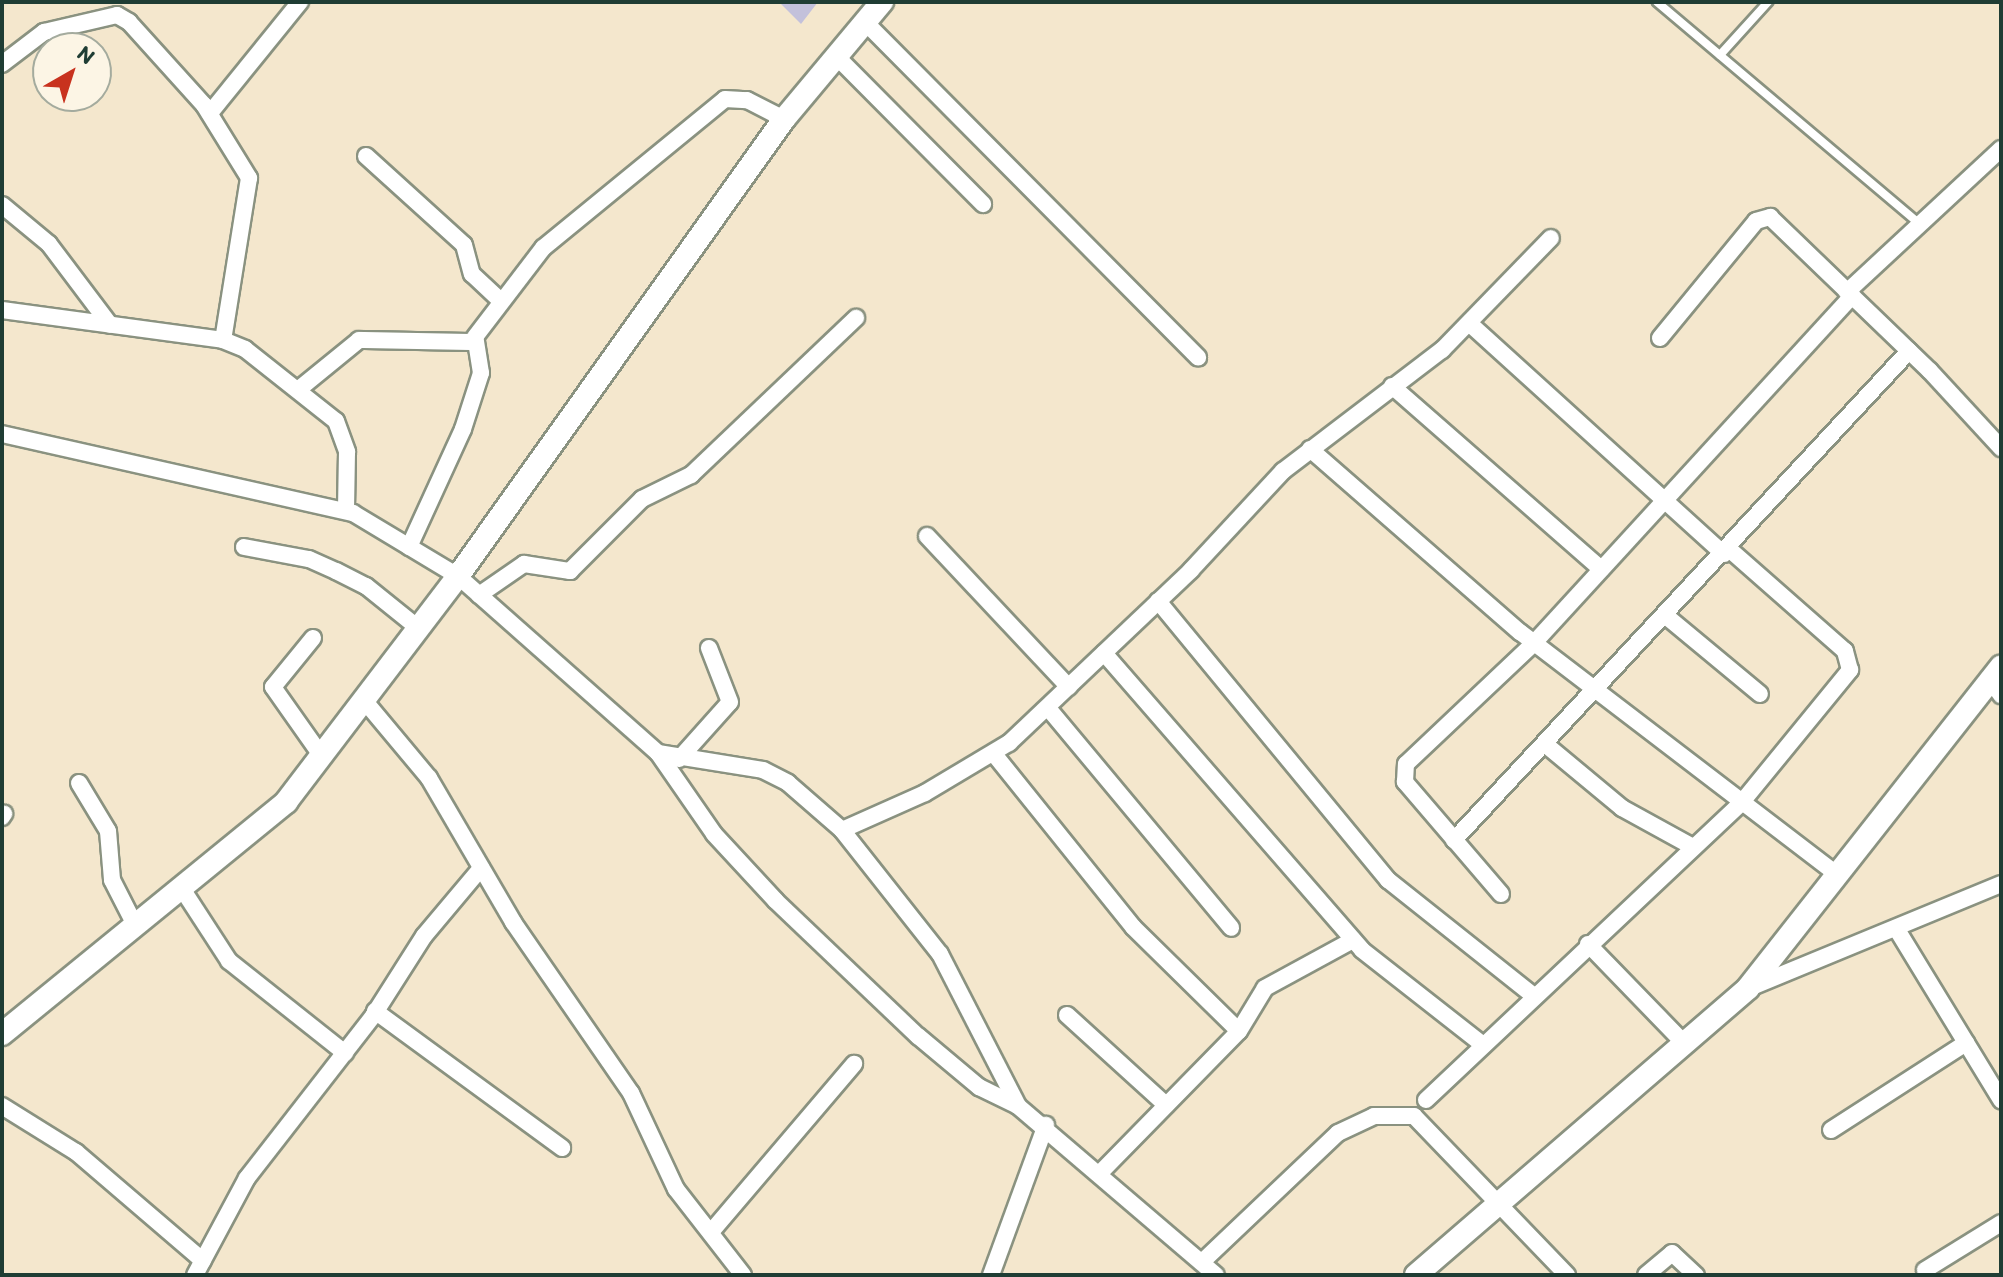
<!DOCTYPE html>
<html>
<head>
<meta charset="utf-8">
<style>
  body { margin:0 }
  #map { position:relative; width:2003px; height:1277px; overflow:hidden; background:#f4e7cd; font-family:Itim,sans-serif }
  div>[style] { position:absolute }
  .industrial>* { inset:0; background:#c3c1db }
  .roads { filter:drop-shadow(2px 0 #8a9280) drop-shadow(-2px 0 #8a9280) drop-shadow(0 2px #8a9280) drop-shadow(0 -2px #8a9280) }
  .lane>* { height:8px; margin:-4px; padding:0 4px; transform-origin:4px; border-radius:4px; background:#fff }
  .street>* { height:16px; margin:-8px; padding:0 8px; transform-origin:8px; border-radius:8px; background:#fff }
  .secondary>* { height:22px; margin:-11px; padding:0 11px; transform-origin:11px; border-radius:11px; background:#fff }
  span { translate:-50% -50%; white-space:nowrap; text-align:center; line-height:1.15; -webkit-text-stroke:6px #fcf5e5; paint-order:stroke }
  .frame { position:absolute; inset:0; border:4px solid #1f3d34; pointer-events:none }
  .north { position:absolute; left:32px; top:32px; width:80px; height:80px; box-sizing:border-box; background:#fcf5e5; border:2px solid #a4ab9e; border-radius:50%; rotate:39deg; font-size:22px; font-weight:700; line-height:32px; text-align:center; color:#1f3d34 }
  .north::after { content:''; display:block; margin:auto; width:28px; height:36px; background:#c8321e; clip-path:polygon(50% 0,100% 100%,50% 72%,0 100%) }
</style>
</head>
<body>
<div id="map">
  <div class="industrial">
    <i style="clip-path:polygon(779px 2px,818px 2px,801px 24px)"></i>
  </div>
  <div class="roads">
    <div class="lane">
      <i style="left:1657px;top:2px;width:344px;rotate:40.2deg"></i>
      <i style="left:1720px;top:55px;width:72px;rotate:-47.8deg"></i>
    </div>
    <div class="street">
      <i style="left:867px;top:24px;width:470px;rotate:45.2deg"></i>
      <i style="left:838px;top:58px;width:206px;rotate:45.2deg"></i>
      <i style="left:2px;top:64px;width:53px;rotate:-37.3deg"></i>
      <i style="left:44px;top:32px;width:75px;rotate:-13.1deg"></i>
      <i style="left:117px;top:15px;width:14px;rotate:30deg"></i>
      <i style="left:129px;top:22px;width:112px;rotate:47.9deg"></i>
      <i style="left:204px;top:105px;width:86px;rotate:58.3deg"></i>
      <i style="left:249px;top:178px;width:164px;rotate:99.1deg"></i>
      <i style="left:210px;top:113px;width:143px;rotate:-51deg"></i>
      <i style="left:366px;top:156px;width:132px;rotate:42.2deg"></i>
      <i style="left:464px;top:245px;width:30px;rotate:75deg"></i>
      <i style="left:472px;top:274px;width:40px;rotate:43deg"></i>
      <i style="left:2px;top:205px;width:61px;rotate:39.7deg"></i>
      <i style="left:49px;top:244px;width:101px;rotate:53deg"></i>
      <i style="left:1847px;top:292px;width:210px;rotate:-42.9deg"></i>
      <i style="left:2px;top:310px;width:223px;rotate:7.7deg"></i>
      <i style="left:223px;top:340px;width:24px;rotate:22deg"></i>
      <i style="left:245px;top:349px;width:116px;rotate:38.4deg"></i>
      <i style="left:336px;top:421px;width:33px;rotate:70deg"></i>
      <i style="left:347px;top:452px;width:58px;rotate:91deg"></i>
      <i style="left:1469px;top:323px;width:344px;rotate:42.2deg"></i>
      <i style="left:1660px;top:338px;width:151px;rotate:-50.6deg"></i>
      <i style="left:1756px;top:221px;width:15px;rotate:-16deg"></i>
      <i style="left:1770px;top:217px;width:222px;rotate:43.9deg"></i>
      <i style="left:1930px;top:371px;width:105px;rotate:47.3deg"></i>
      <i style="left:1392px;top:386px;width:278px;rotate:41.2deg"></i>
      <i style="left:299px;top:389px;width:77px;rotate:-39.2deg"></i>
      <i style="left:359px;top:340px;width:116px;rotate:1deg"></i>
      <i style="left:2px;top:434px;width:360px;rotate:12.7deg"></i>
      <i style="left:353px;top:513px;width:122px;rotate:31deg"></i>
      <i style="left:458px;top:576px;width:267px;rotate:41.5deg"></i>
      <i style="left:658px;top:753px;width:106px;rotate:9.2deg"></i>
      <i style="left:763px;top:770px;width:28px;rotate:27deg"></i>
      <i style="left:788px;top:783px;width:72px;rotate:41deg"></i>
      <i style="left:842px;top:830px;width:158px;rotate:51.7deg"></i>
      <i style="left:940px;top:954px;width:171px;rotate:62.8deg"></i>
      <i style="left:1018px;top:1106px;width:260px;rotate:40.5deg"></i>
      <i style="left:1310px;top:449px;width:279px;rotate:41.1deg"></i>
      <i style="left:1520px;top:632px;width:398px;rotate:37.4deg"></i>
      <i style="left:927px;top:536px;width:207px;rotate:46.8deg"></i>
      <i style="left:244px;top:547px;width:66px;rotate:10.5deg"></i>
      <i style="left:309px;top:559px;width:30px;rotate:24deg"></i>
      <i style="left:336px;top:571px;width:34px;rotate:27deg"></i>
      <i style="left:366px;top:586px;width:67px;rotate:38.9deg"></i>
      <i style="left:409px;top:547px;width:130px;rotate:-65.4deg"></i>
      <i style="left:463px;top:429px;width:59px;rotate:-72.2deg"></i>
      <i style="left:481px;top:373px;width:36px;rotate:-99deg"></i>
      <i style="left:475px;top:337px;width:112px;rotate:-52.6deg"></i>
      <i style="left:543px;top:248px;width:235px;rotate:-39.3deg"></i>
      <i style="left:725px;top:99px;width:22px;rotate:3deg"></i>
      <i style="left:747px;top:100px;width:42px;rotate:27.2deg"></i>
      <i style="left:479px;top:595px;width:55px;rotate:-34.6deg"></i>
      <i style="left:524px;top:564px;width:47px;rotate:8.7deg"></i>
      <i style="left:570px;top:571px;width:102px;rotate:-45deg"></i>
      <i style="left:642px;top:499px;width:55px;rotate:-26.1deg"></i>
      <i style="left:691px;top:475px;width:228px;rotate:-43.6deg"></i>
      <i style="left:1158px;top:601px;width:362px;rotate:50.5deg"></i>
      <i style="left:1388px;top:880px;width:186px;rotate:38.5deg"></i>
      <i style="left:1666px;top:616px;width:122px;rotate:39.7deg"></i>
      <i style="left:313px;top:638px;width:63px;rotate:129.2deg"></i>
      <i style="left:273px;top:687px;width:83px;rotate:54.8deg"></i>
      <i style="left:1104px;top:653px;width:393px;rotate:49deg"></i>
      <i style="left:1362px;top:950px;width:154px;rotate:38.1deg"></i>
      <i style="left:1989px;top:678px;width:21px;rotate:55deg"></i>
      <i style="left:363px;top:699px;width:103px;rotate:50.1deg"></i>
      <i style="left:429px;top:778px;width:167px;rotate:59.7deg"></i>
      <i style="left:513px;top:922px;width:208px;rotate:55.4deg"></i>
      <i style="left:631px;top:1093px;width:106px;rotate:64.9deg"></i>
      <i style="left:676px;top:1189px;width:109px;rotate:52.1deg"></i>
      <i style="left:1048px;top:708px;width:286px;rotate:50.2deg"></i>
      <i style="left:1545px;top:744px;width:100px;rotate:39.7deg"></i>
      <i style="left:1622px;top:808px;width:81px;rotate:28.8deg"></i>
      <i style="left:658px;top:753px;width:98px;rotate:55.3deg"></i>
      <i style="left:714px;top:834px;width:91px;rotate:47.2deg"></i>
      <i style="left:776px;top:901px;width:196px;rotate:43.6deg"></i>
      <i style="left:918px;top:1036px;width:80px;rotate:39.9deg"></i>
      <i style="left:979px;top:1087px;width:43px;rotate:26deg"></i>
      <i style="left:994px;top:754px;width:222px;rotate:51.2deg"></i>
      <i style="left:1133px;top:927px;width:148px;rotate:44.5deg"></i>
      <i style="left:679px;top:759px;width:76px;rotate:-48.2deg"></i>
      <i style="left:730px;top:702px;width:58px;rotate:-111.3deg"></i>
      <i style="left:79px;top:783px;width:56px;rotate:58.9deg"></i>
      <i style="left:108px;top:831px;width:49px;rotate:85.3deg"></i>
      <i style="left:112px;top:880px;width:51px;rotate:62.9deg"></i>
      <i style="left:2px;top:817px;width:4px;rotate:-56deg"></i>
      <i style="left:842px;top:830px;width:91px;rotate:-24deg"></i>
      <i style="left:925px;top:793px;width:98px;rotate:-30.8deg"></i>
      <i style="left:1009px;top:743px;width:251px;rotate:-43.5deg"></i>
      <i style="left:1191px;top:570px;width:135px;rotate:-47.1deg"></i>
      <i style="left:1283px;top:471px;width:200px;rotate:-37.3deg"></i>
      <i style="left:1442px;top:350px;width:156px;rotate:-45.8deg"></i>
      <i style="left:1454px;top:840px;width:668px;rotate:-47.06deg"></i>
      <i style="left:181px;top:887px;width:88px;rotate:57deg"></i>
      <i style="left:229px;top:961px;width:148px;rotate:38.4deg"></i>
      <i style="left:1501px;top:894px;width:148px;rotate:-130.6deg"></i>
      <i style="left:1405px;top:782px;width:18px;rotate:-87deg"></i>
      <i style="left:1406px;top:764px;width:176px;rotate:-43.4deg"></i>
      <i style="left:1534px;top:643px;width:471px;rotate:-47.5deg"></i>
      <i style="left:1896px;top:928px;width:202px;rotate:58.6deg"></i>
      <i style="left:1588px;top:944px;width:138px;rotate:45.9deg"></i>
      <i style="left:1749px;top:988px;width:273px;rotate:-22.4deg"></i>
      <i style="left:375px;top:1011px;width:232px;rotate:36.2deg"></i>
      <i style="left:1067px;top:1015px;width:134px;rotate:42.3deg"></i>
      <i style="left:1426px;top:1100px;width:434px;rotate:-43.3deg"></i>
      <i style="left:1742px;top:802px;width:171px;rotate:-50.7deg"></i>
      <i style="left:1850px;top:670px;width:20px;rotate:-105deg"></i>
      <i style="left:1845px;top:651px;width:154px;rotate:-138.7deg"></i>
      <i style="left:2px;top:1106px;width:87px;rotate:31.9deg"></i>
      <i style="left:76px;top:1152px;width:167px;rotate:40.6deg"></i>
      <i style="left:1831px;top:1130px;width:161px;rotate:-32.8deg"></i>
      <i style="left:1101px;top:1172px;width:197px;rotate:-45.6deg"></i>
      <i style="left:1239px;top:1031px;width:50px;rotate:-58.8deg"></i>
      <i style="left:1265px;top:988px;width:100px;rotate:-28.6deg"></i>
      <i style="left:711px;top:1232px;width:221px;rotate:-49.6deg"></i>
      <i style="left:1202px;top:1262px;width:187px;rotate:-43.5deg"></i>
      <i style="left:1338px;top:1133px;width:40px;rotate:-25deg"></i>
      <i style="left:1374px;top:1116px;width:40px"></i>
      <i style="left:1414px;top:1116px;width:221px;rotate:46.1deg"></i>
      <i style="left:1925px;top:1270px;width:89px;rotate:-31.7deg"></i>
      <i style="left:195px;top:1275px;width:110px;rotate:-61.8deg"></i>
      <i style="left:247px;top:1178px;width:205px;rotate:-52.1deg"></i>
      <i style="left:373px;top:1016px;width:95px;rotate:-57.5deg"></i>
      <i style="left:424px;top:936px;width:89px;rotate:-50deg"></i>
      <i style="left:991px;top:1275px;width:160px;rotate:-69.9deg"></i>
      <i style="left:1646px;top:1275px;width:34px;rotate:-40deg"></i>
      <i style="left:1672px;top:1253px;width:33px;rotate:43deg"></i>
    </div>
    <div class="secondary">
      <i style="left:2px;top:1034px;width:367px;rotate:-39.2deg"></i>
      <i style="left:286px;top:802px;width:284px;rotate:-52.7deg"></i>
      <i style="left:458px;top:576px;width:561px;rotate:-54.5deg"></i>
      <i style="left:784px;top:119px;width:153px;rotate:-50.1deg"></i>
      <i style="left:1416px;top:1275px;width:439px;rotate:-40.8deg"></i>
      <i style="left:1748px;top:988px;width:409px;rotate:-51.8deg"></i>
    </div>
  </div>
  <div class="frame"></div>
  <div class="north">N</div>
</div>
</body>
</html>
